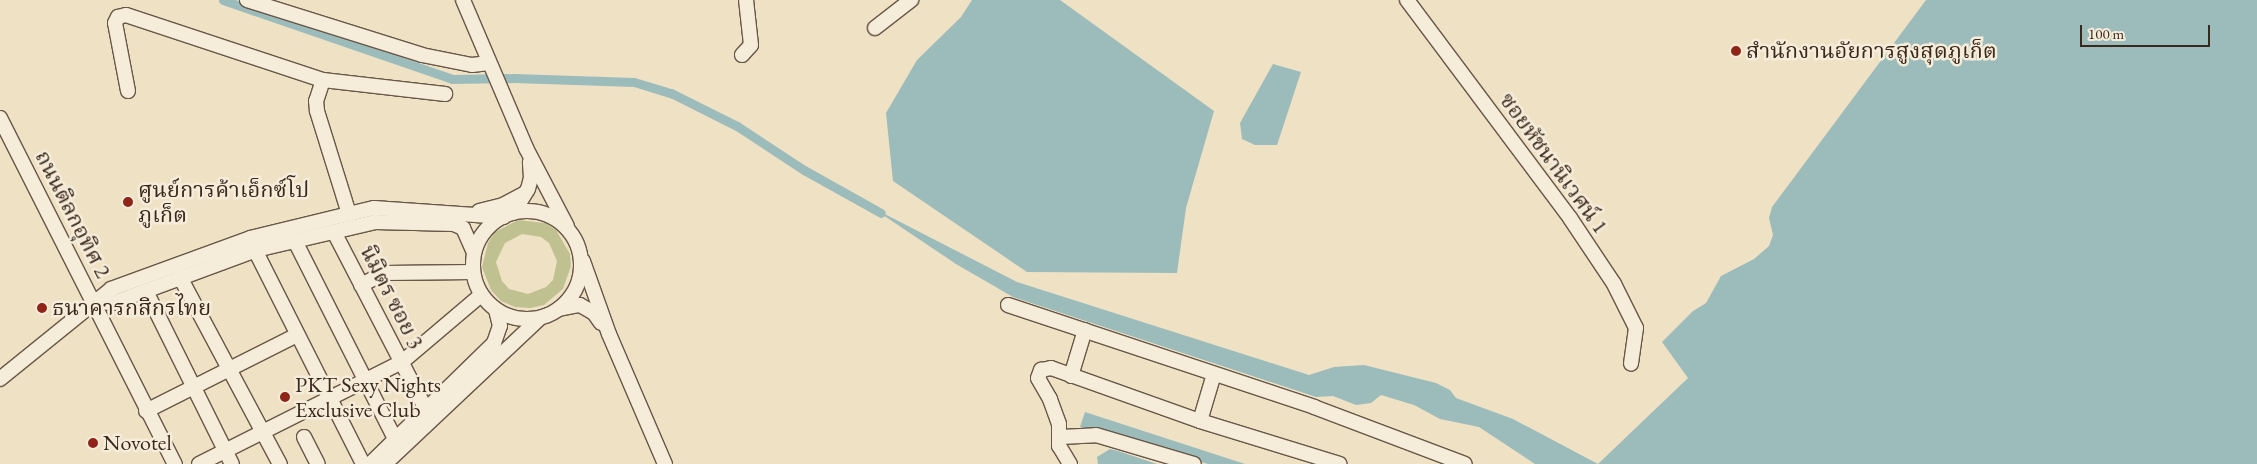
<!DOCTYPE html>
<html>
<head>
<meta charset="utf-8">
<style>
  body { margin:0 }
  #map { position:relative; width:2257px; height:464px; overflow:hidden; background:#efe1c4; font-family:"EB Garamond","Noto Serif Thai",serif }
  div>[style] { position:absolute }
  .green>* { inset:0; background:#c0c190 }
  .water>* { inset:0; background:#9cbcbc }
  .canal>* { height:9px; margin:-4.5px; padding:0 4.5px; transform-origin:4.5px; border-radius:4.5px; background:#9cbcbc }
  .roads { filter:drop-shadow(1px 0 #685647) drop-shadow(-1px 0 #685647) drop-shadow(0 1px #685647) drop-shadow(0 -1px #685647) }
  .minor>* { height:14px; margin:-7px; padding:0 7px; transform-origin:7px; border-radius:7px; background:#f5ecd9 }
  .minor>.ring { margin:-7px; padding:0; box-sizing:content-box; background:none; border:14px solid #f5ecd9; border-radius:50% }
  .dots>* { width:14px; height:14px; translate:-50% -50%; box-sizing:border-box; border:2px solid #f5ecd9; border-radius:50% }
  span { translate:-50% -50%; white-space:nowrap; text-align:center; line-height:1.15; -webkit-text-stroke:5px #f5ecd9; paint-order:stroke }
  .poi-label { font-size:22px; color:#3b281d }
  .left { translate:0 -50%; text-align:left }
  .street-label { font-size:22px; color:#3b281d }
  .scale { position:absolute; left:2080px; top:25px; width:130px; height:22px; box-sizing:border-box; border:2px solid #3b281d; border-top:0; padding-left:6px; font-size:15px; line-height:18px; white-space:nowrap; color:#3b281d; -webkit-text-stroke:4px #f5ecd9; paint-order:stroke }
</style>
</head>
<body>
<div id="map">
  <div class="green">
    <i style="clip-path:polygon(evenodd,518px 220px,545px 223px,556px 230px,570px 254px,571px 266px,563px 289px,544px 305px,530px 308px,515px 307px,501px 301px,491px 290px,482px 267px,488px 243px,495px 232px,518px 220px,522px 234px,541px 237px,549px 243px,557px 261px,553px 280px,546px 287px,528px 294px,509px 289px,502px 281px,496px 262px,505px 243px,522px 234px)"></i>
  </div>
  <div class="water">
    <i style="clip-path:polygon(972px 0,1060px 0,1214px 111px,1186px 208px,1177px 273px,1027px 272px,893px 181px,886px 113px,917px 60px,961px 17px)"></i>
    <i style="clip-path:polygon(1926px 0,2257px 0,2257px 464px,1535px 464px,1479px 427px,1440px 419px,1414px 405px,1381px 395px,1371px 403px,1356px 405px,1333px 396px,1316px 397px,1013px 297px,956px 264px,871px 207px,1017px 282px,1309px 375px,1334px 367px,1364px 365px,1436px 383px,1450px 390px,1456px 398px,1513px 419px,1598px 464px,1688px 378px,1662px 342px,1693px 311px,1706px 303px,1721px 276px,1754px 259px,1769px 246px,1773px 235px,1769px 218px,1772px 207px)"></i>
    <i style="clip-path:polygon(1273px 64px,1301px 72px,1277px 145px,1255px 145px,1242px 139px,1240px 123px)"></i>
    <i style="clip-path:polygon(1085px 412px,1245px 464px,1208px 464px,1080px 427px)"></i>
    <i style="clip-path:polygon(1110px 449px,1118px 451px,1157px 464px,1098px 464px,1097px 457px)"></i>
  </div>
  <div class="canal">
    <i style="left:223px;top:0;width:242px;rotate:19deg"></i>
    <i style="left:452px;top:79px;width:62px;rotate:-0.9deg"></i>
    <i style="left:514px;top:78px;width:120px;rotate:1.9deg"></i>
    <i style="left:634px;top:82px;width:39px;rotate:17deg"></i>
    <i style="left:671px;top:93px;width:74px;rotate:26.6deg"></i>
    <i style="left:737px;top:126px;width:80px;rotate:33.3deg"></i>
    <i style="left:804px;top:170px;width:88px;rotate:29.2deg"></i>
  </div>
  <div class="roads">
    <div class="minor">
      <i style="left:247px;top:0;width:183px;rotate:17.4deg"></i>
      <i style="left:422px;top:55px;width:51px;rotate:11.3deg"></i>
      <i style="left:472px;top:65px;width:17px;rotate:-7deg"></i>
      <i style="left:463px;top:0;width:161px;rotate:66.9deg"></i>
      <i style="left:526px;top:148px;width:88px;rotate:62.3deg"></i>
      <i style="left:1407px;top:0;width:272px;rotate:53.2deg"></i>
      <i style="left:1570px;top:218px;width:79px;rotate:56.3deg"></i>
      <i style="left:1614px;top:284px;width:49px;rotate:63.4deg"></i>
      <i style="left:1636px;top:328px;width:36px;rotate:98deg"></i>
      <i style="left:875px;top:28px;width:46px;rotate:-37.9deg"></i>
      <i style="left:742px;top:55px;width:13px;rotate:-48deg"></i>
      <i style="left:751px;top:45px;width:45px;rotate:-96.3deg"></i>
      <i style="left:323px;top:80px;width:22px;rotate:108deg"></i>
      <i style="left:316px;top:101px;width:10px;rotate:84deg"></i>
      <i style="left:317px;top:111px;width:108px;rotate:72.7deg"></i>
      <i style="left:128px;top:91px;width:69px;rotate:-100.8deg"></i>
      <i style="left:115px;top:23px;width:7px;rotate:-63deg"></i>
      <i style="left:118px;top:17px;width:8px;rotate:-14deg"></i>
      <i style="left:126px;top:15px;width:207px;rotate:18.3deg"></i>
      <i style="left:323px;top:80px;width:123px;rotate:6.5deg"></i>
      <i style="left:0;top:118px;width:388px;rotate:63.2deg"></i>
      <i style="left:479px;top:211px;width:25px;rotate:-14deg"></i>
      <i style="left:503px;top:205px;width:24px;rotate:-28deg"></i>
      <i class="ring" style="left:473px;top:211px;width:94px;height:94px"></i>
      <i style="left:513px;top:213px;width:28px;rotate:-58deg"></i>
      <i style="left:528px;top:189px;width:11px;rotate:-75deg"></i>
      <i style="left:531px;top:178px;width:16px;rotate:-94deg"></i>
      <i style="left:334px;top:232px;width:211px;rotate:62.6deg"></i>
      <i style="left:295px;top:241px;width:222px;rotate:63.2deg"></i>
      <i style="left:252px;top:244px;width:246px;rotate:63.2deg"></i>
      <i style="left:583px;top:261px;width:77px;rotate:70.4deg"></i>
      <i style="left:609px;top:334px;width:142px;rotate:66.7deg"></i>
      <i style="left:180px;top:277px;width:212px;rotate:61.9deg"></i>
      <i style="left:361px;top:285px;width:27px;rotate:-27deg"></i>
      <i style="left:385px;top:273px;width:88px;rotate:-0.7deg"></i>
      <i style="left:146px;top:291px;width:193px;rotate:63.6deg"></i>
      <i style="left:93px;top:302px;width:20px;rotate:3deg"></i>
      <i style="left:113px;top:303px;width:153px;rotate:-20.3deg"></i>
      <i style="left:256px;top:250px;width:122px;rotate:-13.2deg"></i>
      <i style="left:375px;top:222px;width:79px;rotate:1.5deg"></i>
      <i style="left:454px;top:224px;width:10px;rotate:24deg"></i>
      <i style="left:463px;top:228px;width:27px;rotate:66deg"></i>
      <i style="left:1008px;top:305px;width:323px;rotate:18.4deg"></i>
      <i style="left:1314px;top:407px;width:161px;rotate:20.7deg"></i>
      <i style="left:559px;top:309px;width:21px;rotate:-11deg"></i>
      <i style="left:580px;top:305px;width:16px;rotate:30deg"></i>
      <i style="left:594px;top:313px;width:12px;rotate:55deg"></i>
      <i style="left:1071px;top:376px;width:48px;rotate:-73.1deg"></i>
      <i style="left:0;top:379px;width:143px;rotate:-39deg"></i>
      <i style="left:111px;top:289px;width:148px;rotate:-20.1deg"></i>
      <i style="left:250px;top:238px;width:128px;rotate:-13.6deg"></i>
      <i style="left:374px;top:208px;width:130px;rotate:4deg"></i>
      <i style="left:146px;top:411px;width:169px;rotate:-26.7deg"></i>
      <i style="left:1200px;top:421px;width:49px;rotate:-73.4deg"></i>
      <i style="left:304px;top:437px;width:30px;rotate:63deg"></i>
      <i style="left:1061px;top:437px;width:35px;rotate:-3deg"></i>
      <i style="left:1096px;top:435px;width:102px;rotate:16.5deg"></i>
      <i style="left:199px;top:464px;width:227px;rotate:-26.7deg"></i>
      <i style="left:402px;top:362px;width:104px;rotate:-40.3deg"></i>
      <i style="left:370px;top:464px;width:173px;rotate:-44.3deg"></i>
      <i style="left:494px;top:343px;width:18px;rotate:-71deg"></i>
      <i style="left:500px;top:326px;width:16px;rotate:-104deg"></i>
      <i style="left:385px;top:464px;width:212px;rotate:-43.3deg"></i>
      <i style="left:1070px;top:464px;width:21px;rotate:-121deg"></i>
      <i style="left:1059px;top:446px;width:22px;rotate:-90deg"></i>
      <i style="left:1059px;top:424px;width:27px;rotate:-110deg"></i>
      <i style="left:1050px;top:399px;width:24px;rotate:-120deg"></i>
      <i style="left:1038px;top:378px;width:9px;rotate:-69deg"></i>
      <i style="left:1041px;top:370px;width:10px;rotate:-11deg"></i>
      <i style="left:1051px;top:368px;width:158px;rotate:19.6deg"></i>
      <i style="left:1200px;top:421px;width:146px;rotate:17.1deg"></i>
    </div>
  </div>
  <div class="dots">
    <i style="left:1736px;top:51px;background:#8f2418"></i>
    <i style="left:128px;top:202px;background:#8f2418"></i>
    <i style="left:42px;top:308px;background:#8f2418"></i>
    <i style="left:285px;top:397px;background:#8f2418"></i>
    <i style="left:93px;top:443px;background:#8f2418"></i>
  </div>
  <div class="poi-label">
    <span class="left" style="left:1746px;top:51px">สำนักงานอัยการสูงสุดภูเก็ต</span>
    <span class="left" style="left:138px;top:202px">ศูนย์การค้าเอ็กซ์โป<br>ภูเก็ต</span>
    <span class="left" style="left:52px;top:308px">ธนาคารกสิกรไทย</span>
    <span class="left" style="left:295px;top:397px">PKT Sexy Nights<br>Exclusive Club</span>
    <span class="left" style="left:103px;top:443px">Novotel</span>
  </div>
  <div class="street-label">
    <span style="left:1554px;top:163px;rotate:54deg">ซอยหัชนานิเวศน์ 1</span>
    <span style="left:73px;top:214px;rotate:63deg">ถนนติลกอุทิศ 2</span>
    <span style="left:392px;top:297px;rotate:63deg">นิมิตร ซอย 3</span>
  </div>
  <div class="scale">100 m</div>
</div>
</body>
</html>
